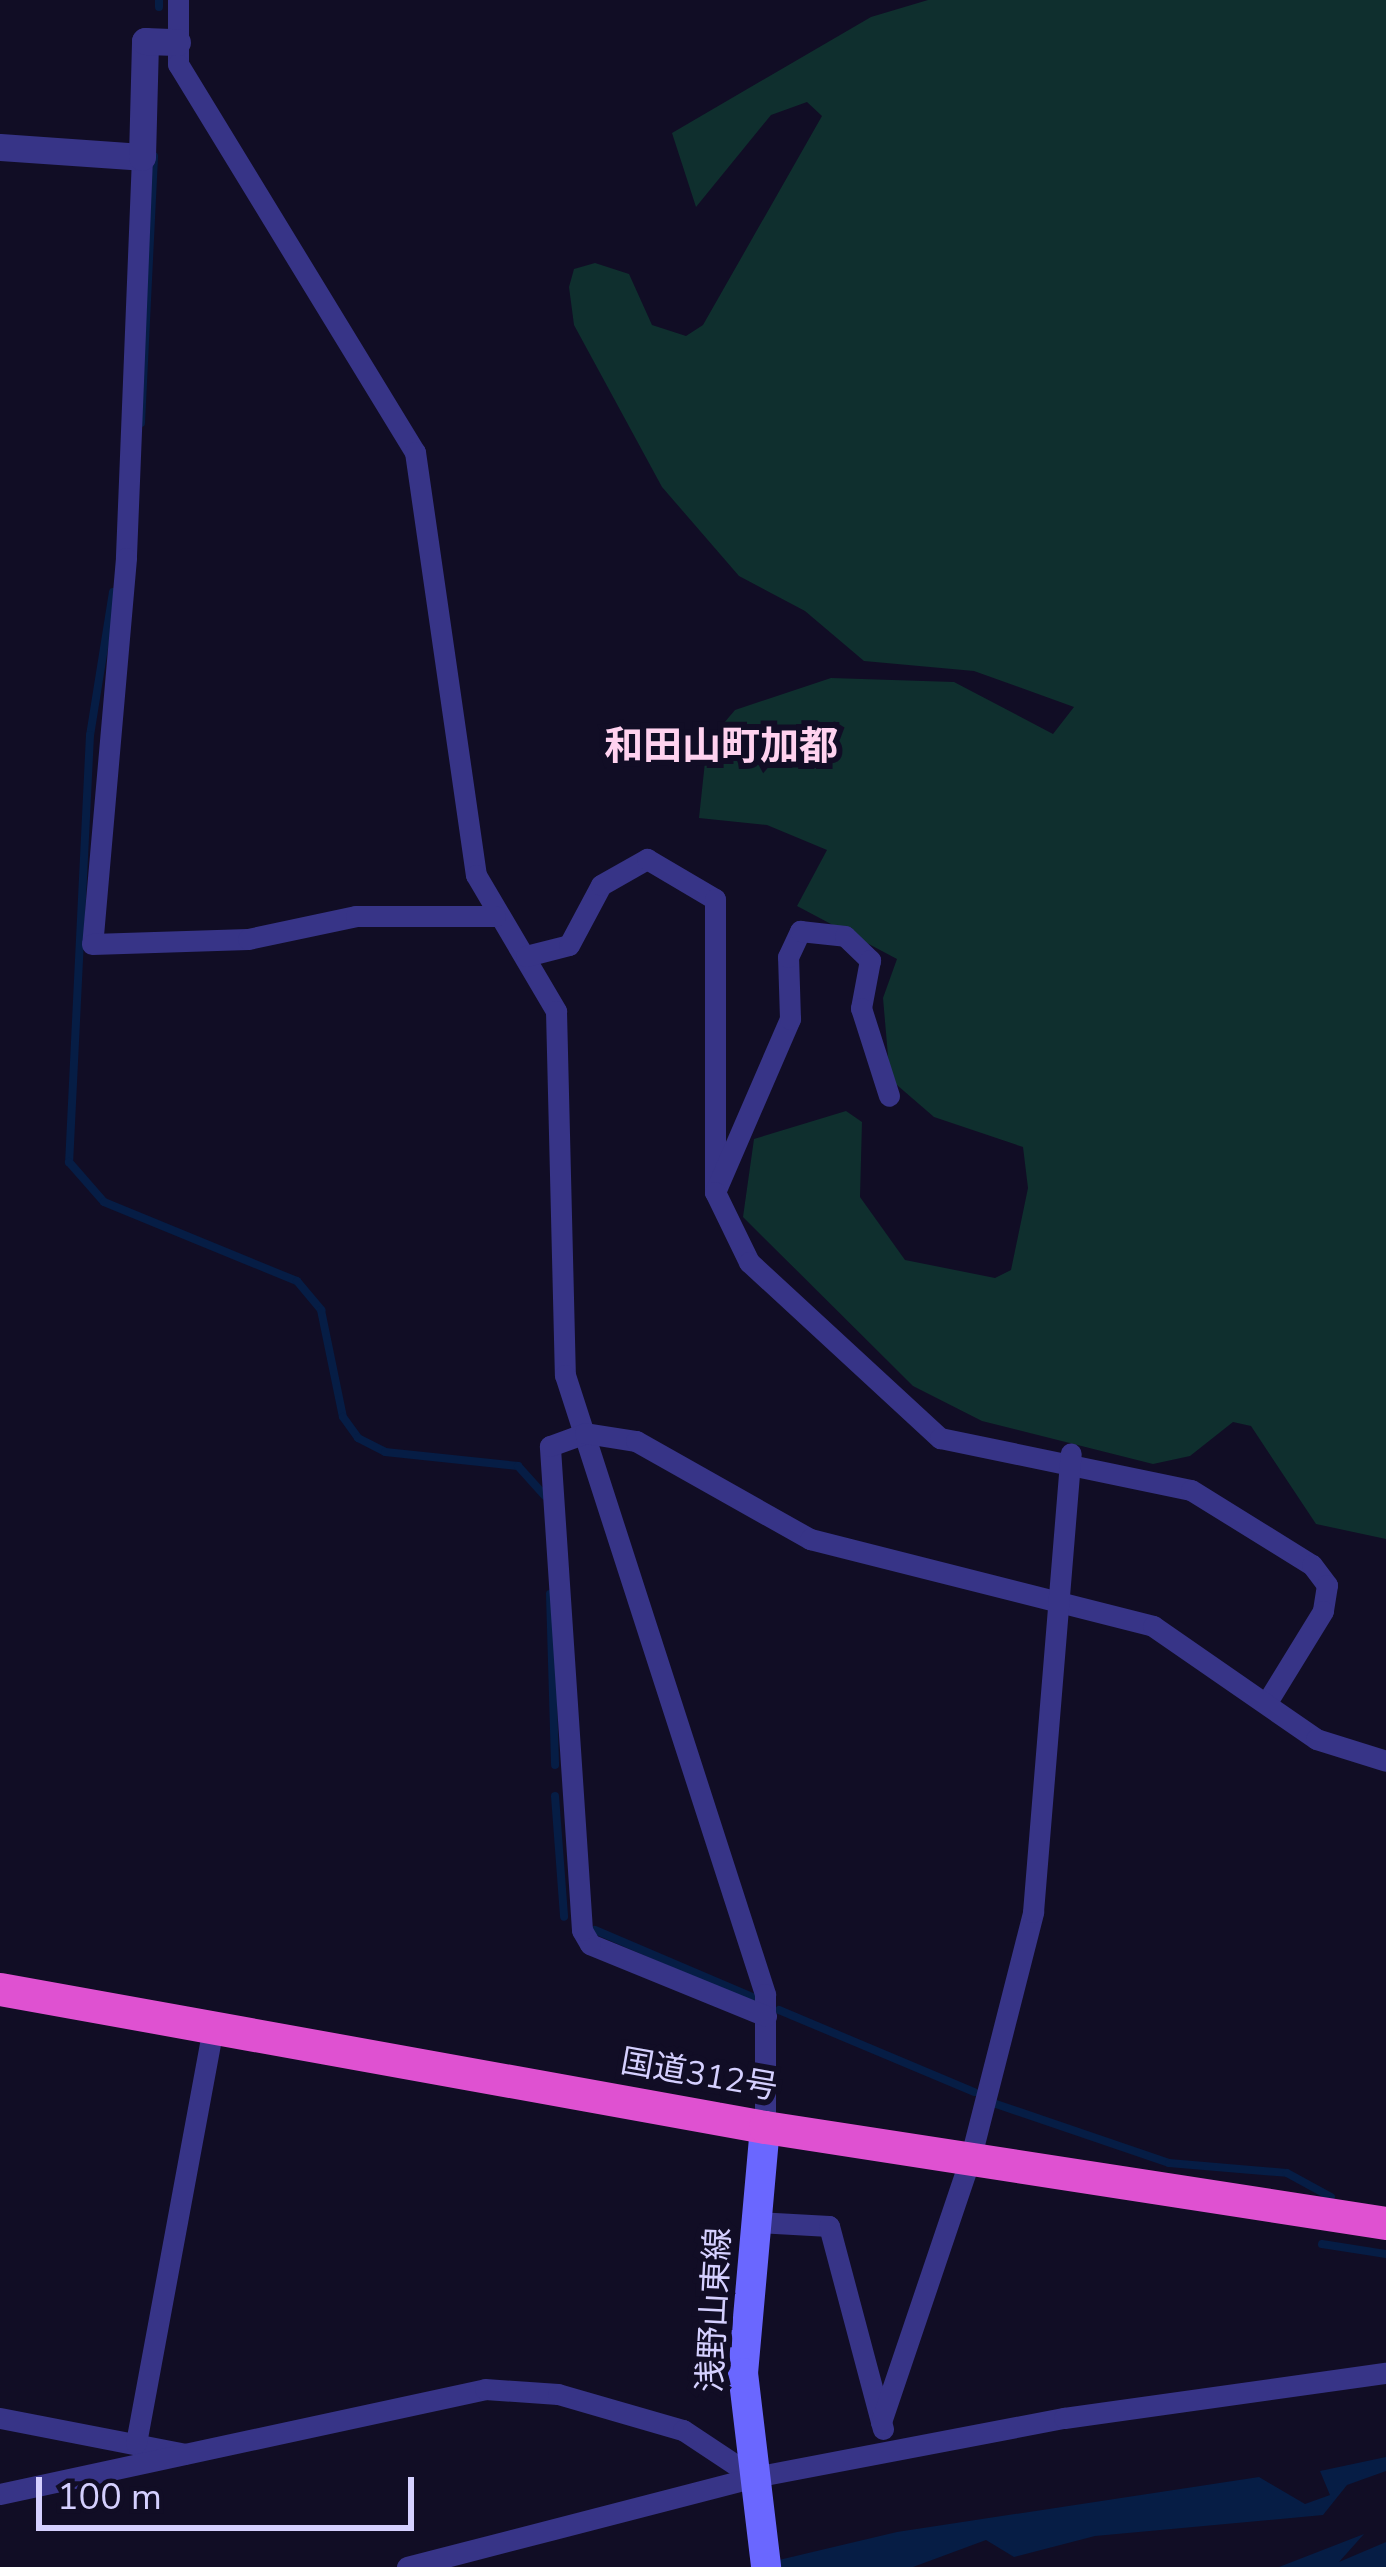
<!DOCTYPE html>
<html>
<head>
<meta charset="utf-8">
<style>
  body { margin:0 }
  #map { position:relative; width:1386px; height:2567px; overflow:hidden; background:#110d25; font-family:"Nunito Sans","Noto Sans JP",sans-serif }
  div>[style] { position:absolute }
  .green>* { inset:0; background:#0f2f2e }
  .water>* { inset:0; background:#061d45 }
  .stream>* { height:8px; margin:-4px; padding:0 4px; transform-origin:4px; border-radius:4px; background:#061d45 }
  .minor>* { height:21px; margin:-10.5px; padding:0 10.5px; transform-origin:10.5px; border-radius:10.5px; background:#373487 }
  .tertiary>* { height:27px; margin:-13.5px; padding:0 13.5px; transform-origin:13.5px; border-radius:13.5px; background:#373487 }
  .secondary>* { height:30px; margin:-15px; padding:0 15px; transform-origin:15px; border-radius:15px; background:#6a67ff }
  .trunk>* { height:33px; margin:-16.5px; padding:0 16.5px; transform-origin:16.5px; border-radius:16.5px; background:#df51d1 }
  span { translate:-50% -50%; white-space:nowrap; text-align:center; line-height:1.15; -webkit-text-stroke:12px #110d25; paint-order:stroke }
  .street-label { font-size:33px; color:#d5d0ff }
  .quarter-label { font-size:39px; color:#ffd2ef; font-weight:700 }
  .scale { position:absolute; left:36px; top:2477px; width:378px; height:54px; box-sizing:border-box; border:6px solid #d5d0ff; border-top:0; padding-left:15px; font-size:36px; line-height:42px; white-space:nowrap; color:#d5d0ff; -webkit-text-stroke:9px #110d25; paint-order:stroke }
</style>
</head>
<body>
<div id="map">
  <div class="green">
    <i style="clip-path:polygon(928px 0,1386px 0,1386px 1539px,1316px 1524px,1251px 1426px,1233px 1422px,1190px 1456px,1153px 1464px,982px 1421px,913px 1386px,743px 1217px,754px 1139px,846px 1111px,862px 1122px,860px 1197px,905px 1260px,995px 1278px,1011px 1270px,1028px 1188px,1023px 1147px,934px 1117px,890px 1079px,883px 998px,897px 959px,797px 906px,827px 850px,767px 825px,699px 818px,707px 743px,735px 710px,831px 678px,954px 682px,1053px 734px,1074px 707px,974px 671px,864px 661px,805px 611px,739px 576px,662px 487px,574px 325px,569px 287px,574px 269px,595px 263px,629px 274px,652px 325px,686px 336px,703px 325px,822px 116px,807px 102px,771px 115px,696px 207px,672px 133px,871px 17px)"></i>
  </div>
  <div class="water">
    <i style="clip-path:polygon(1386px 2457px,1386px 2471px,1347px 2485px,1323px 2515px,1095px 2536px,1014px 2557px,986px 2540px,913px 2567px,749px 2567px,897px 2532px,1259px 2477px,1305px 2504px,1330px 2495px,1320px 2471px)"></i>
    <i style="clip-path:polygon(1364px 2534px,1339px 2562px,1386px 2542px,1386px 2567px,1279px 2567px)"></i>
  </div>
  <div class="stream">
    <i style="left:159px;top:7px;width:7px;rotate:-90deg"></i>
    <i style="left:141px;top:423px;width:267px;rotate:-87.2deg"></i>
    <i style="left:113px;top:592px;width:145px;rotate:99.1deg"></i>
    <i style="left:90px;top:735px;width:428px;rotate:92.8deg"></i>
    <i style="left:69px;top:1162px;width:53px;rotate:48.8deg"></i>
    <i style="left:104px;top:1202px;width:209px;rotate:22.3deg"></i>
    <i style="left:297px;top:1281px;width:38px;rotate:50deg"></i>
    <i style="left:321px;top:1310px;width:109px;rotate:78.4deg"></i>
    <i style="left:343px;top:1417px;width:26px;rotate:54deg"></i>
    <i style="left:358px;top:1438px;width:30px;rotate:27deg"></i>
    <i style="left:385px;top:1452px;width:134px;rotate:6deg"></i>
    <i style="left:518px;top:1466px;width:40px;rotate:48deg"></i>
    <i style="left:550px;top:1594px;width:171px;rotate:88.3deg"></i>
    <i style="left:555px;top:1796px;width:121px;rotate:85.7deg"></i>
    <i style="left:595px;top:1930px;width:176px;rotate:23.1deg"></i>
    <i style="left:779px;top:2010px;width:212px;rotate:22.8deg"></i>
    <i style="left:993px;top:2103px;width:186px;rotate:18.8deg"></i>
    <i style="left:1169px;top:2163px;width:118px;rotate:4.8deg"></i>
    <i style="left:1287px;top:2173px;width:50px;rotate:28.6deg"></i>
    <i style="left:1322px;top:2244px;width:65px;rotate:8.9deg"></i>
  </div>
  <div class="minor">
    <i style="left:178px;top:0;width:64px;rotate:90deg"></i>
    <i style="left:178px;top:64px;width:455px;rotate:58.6deg"></i>
    <i style="left:415px;top:452px;width:427px;rotate:81.8deg"></i>
    <i style="left:476px;top:875px;width:158px;rotate:59.5deg"></i>
    <i style="left:556px;top:1011px;width:364px;rotate:88.6deg"></i>
    <i style="left:565px;top:1375px;width:651px;rotate:72.09deg"></i>
    <i style="left:765px;top:1994px;width:133px;rotate:90deg"></i>
    <i style="left:142px;top:157px;width:401px;rotate:92.3deg"></i>
    <i style="left:126px;top:558px;width:387px;rotate:95deg"></i>
    <i style="left:92px;top:944px;width:156px;rotate:-1.8deg"></i>
    <i style="left:248px;top:939px;width:110px;rotate:-12deg"></i>
    <i style="left:356px;top:916px;width:139px"></i>
    <i style="left:526px;top:956px;width:44px;rotate:-14.3deg"></i>
    <i style="left:569px;top:945px;width:68px;rotate:-61.9deg"></i>
    <i style="left:601px;top:885px;width:53px;rotate:-29.5deg"></i>
    <i style="left:647px;top:859px;width:79px;rotate:30.5deg"></i>
    <i style="left:715px;top:899px;width:293px;rotate:90deg"></i>
    <i style="left:715px;top:1192px;width:189px;rotate:-66.6deg"></i>
    <i style="left:790px;top:1019px;width:62px;rotate:-91.8deg"></i>
    <i style="left:788px;top:957px;width:29px;rotate:-65deg"></i>
    <i style="left:800px;top:931px;width:45px;rotate:6.3deg"></i>
    <i style="left:845px;top:936px;width:35px;rotate:44deg"></i>
    <i style="left:870px;top:960px;width:49px;rotate:100.6deg"></i>
    <i style="left:861px;top:1008px;width:92px;rotate:72.3deg"></i>
    <i style="left:715px;top:1192px;width:78px;rotate:64.1deg"></i>
    <i style="left:749px;top:1262px;width:260px;rotate:42.7deg"></i>
    <i style="left:940px;top:1438px;width:256px;rotate:11.7deg"></i>
    <i style="left:1191px;top:1490px;width:142px;rotate:31.8deg"></i>
    <i style="left:1312px;top:1565px;width:25px;rotate:53deg"></i>
    <i style="left:1327px;top:1585px;width:26px;rotate:99deg"></i>
    <i style="left:1323px;top:1611px;width:107px;rotate:121.6deg"></i>
    <i style="left:766px;top:2016px;width:190px;rotate:-157.8deg"></i>
    <i style="left:590px;top:1944px;width:16px;rotate:-120deg"></i>
    <i style="left:582px;top:1930px;width:485px;rotate:-93.8deg"></i>
    <i style="left:550px;top:1446px;width:37px;rotate:-20deg"></i>
    <i style="left:585px;top:1433px;width:52px;rotate:8.9deg"></i>
    <i style="left:636px;top:1441px;width:200px;rotate:29.4deg"></i>
    <i style="left:810px;top:1539px;width:354px;rotate:14.2deg"></i>
    <i style="left:1153px;top:1626px;width:198px;rotate:34.7deg"></i>
    <i style="left:1316px;top:1739px;width:73px;rotate:17.4deg"></i>
    <i style="left:755px;top:2222px;width:74px;rotate:3.1deg"></i>
    <i style="left:829px;top:2226px;width:210px;rotate:75.1deg"></i>
    <i style="left:0;top:2418px;width:188px;rotate:11deg"></i>
    <i style="left:881px;top:2422px;width:281px;rotate:-71.3deg"></i>
    <i style="left:971px;top:2156px;width:252px;rotate:-75.7deg"></i>
    <i style="left:1033px;top:1912px;width:460px;rotate:-85.3deg"></i>
    <i style="left:136px;top:2443px;width:426px;rotate:-79.5deg"></i>
    <i style="left:0;top:2494px;width:496px;rotate:-12.2deg"></i>
    <i style="left:485px;top:2389px;width:73px;rotate:3.9deg"></i>
    <i style="left:558px;top:2394px;width:130px;rotate:16.1deg"></i>
    <i style="left:683px;top:2430px;width:85px;rotate:33.5deg"></i>
    <i style="left:407px;top:2567px;width:358px;rotate:-14.5deg"></i>
    <i style="left:754px;top:2477px;width:316px;rotate:-10.8deg"></i>
    <i style="left:1064px;top:2418px;width:325px;rotate:-8deg"></i>
  </div>
  <div class="tertiary">
    <i style="left:0;top:147px;width:142px;rotate:4deg"></i>
    <i style="left:142px;top:157px;width:116px;rotate:-88.5deg"></i>
    <i style="left:145px;top:41px;width:32px;rotate:2deg"></i>
  </div>
  <div class="secondary">
    <i style="left:765px;top:2127px;width:247px;rotate:95.1deg"></i>
    <i style="left:743px;top:2373px;width:195px;rotate:83.2deg"></i>
  </div>
  <div class="trunk">
    <i style="left:0;top:1989px;width:777px;rotate:10.23deg"></i>
    <i style="left:765px;top:2127px;width:628px;rotate:8.79deg"></i>
  </div>
  <div class="street-label">
    <span style="left:699px;top:2075px;rotate:10deg">国道312号</span>
    <span style="left:715px;top:2310px;rotate:-87deg">浅野山東線</span>
  </div>
  <div class="quarter-label">
    <span style="left:721px;top:747px">和田山町加都</span>
  </div>
  <div class="scale">100 m</div>
</div>
</body>
</html>
